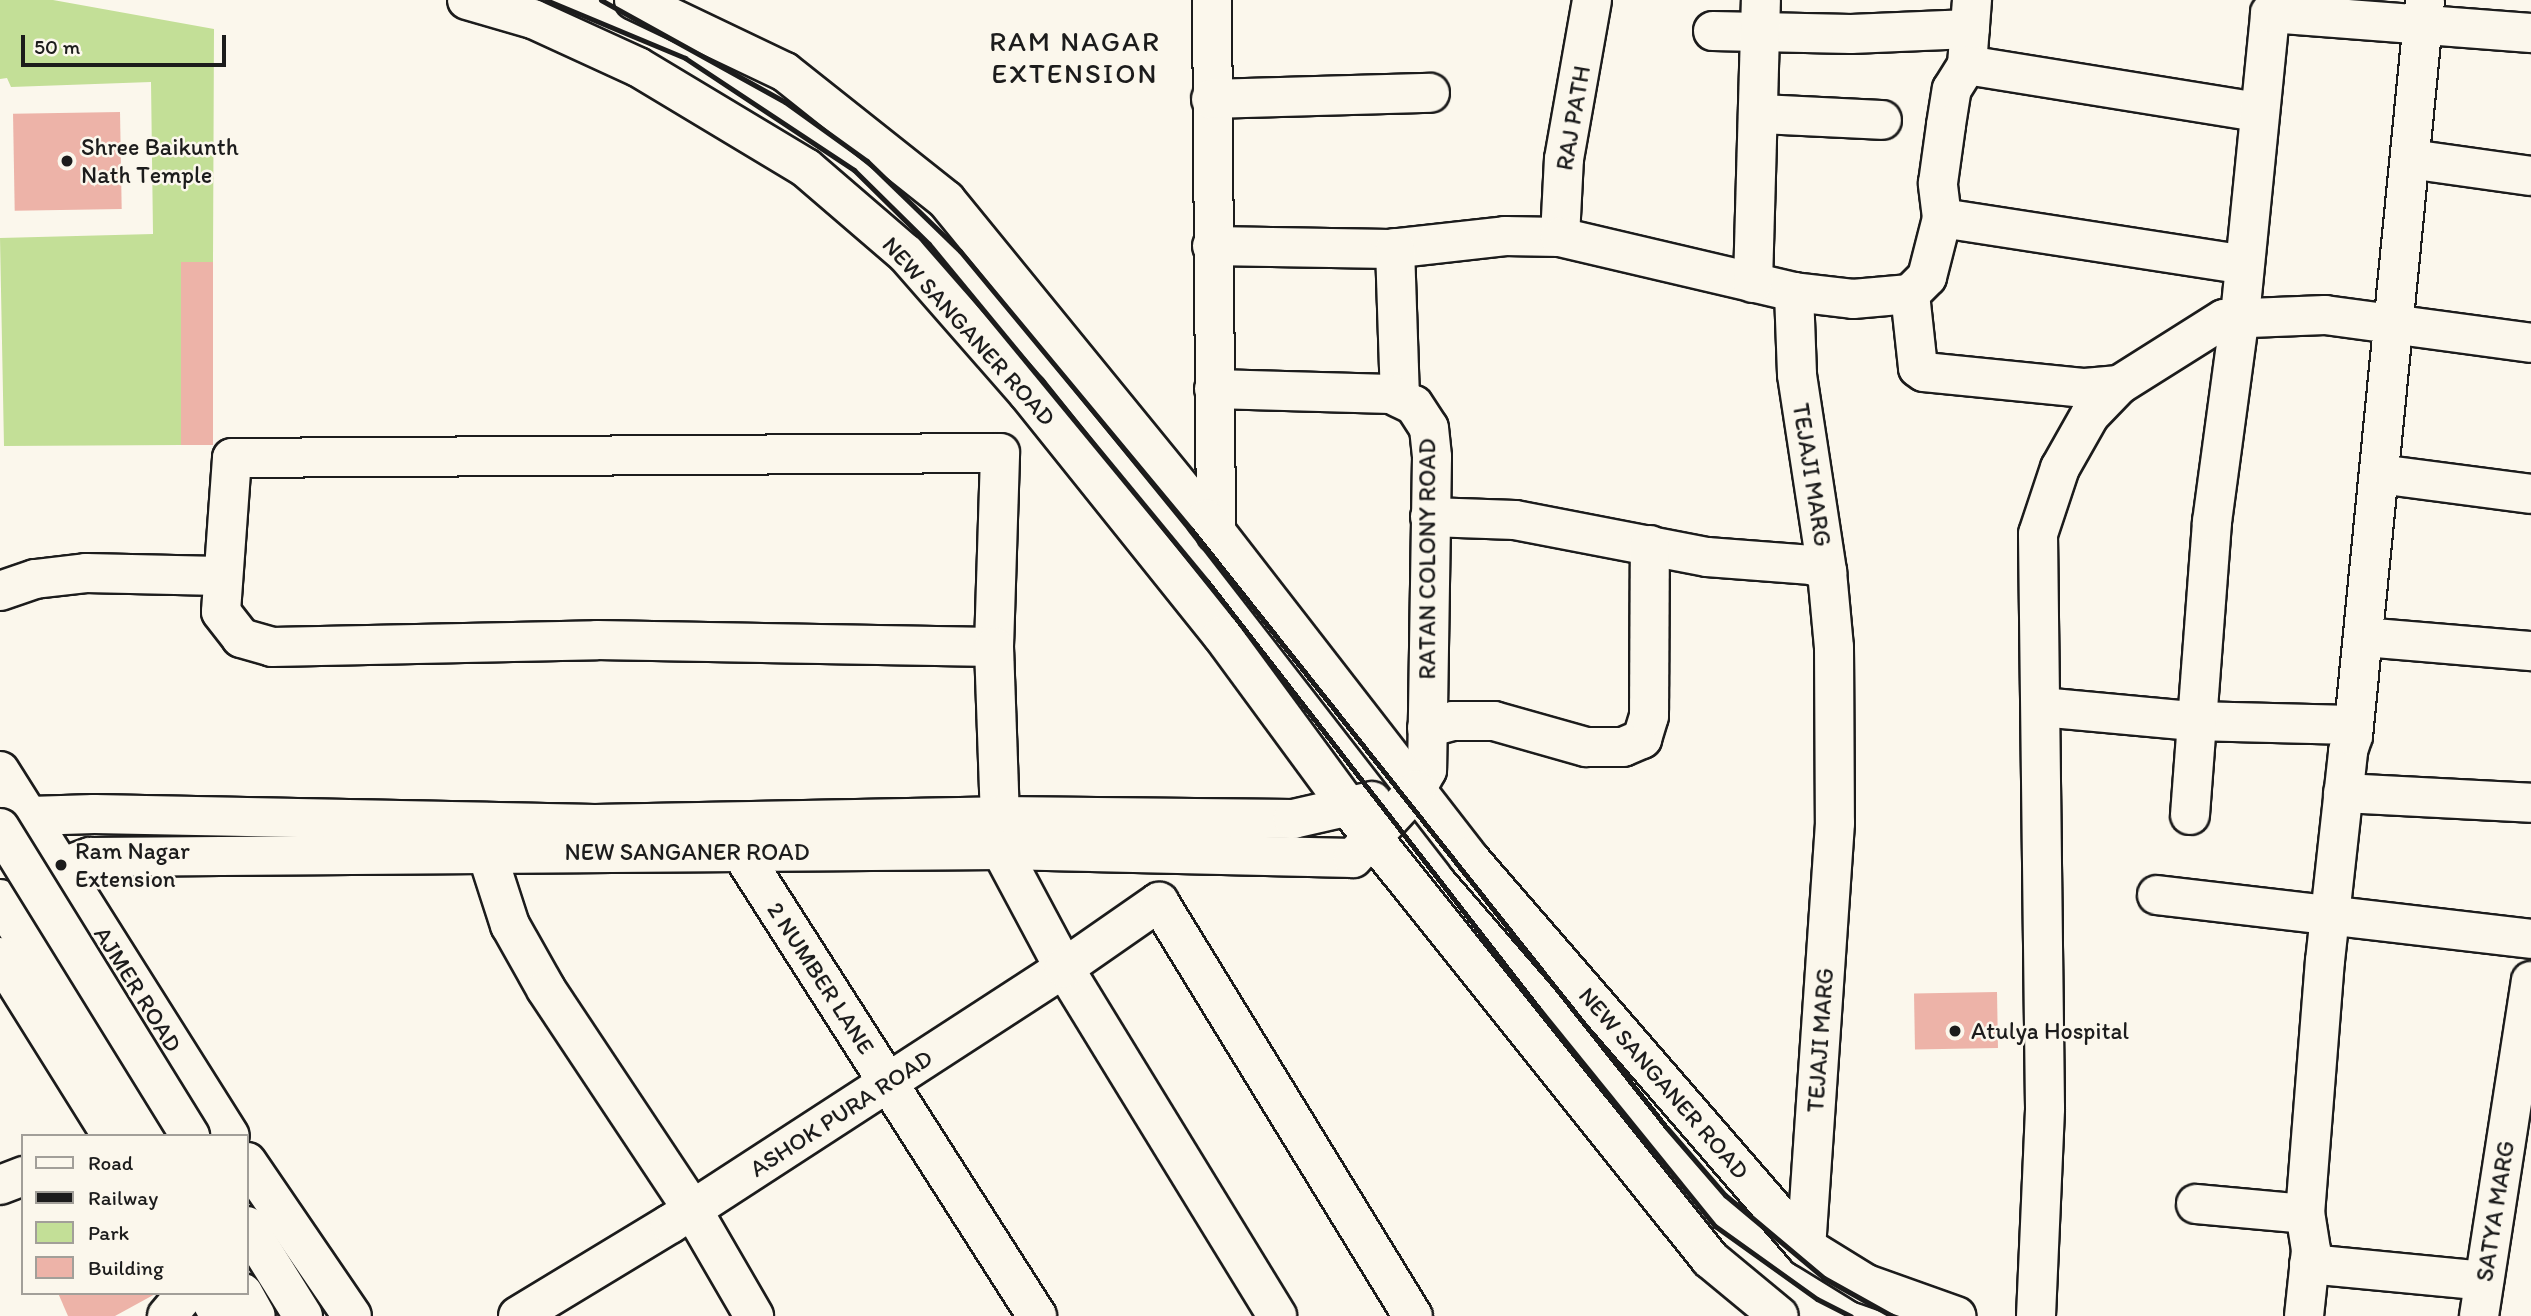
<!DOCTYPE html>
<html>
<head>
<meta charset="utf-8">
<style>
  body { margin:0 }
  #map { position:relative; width:2531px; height:1316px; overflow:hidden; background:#fbf7ec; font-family:Itim,sans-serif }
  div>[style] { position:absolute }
  .green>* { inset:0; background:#c3df97 }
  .building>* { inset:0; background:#edb3a8; transform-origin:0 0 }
  .roads { filter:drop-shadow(2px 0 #1c1c1c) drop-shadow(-2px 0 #1c1c1c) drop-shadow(0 2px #1c1c1c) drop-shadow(0 -2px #1c1c1c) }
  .minor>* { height:38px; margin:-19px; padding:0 19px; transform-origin:19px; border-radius:19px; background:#fbf7ec }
  .major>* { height:38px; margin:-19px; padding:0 19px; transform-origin:19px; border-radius:19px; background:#fbf7ec }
  .highway>* { height:38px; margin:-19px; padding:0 19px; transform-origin:19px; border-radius:19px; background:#fbf7ec }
  .rail>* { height:5px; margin:-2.5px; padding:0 2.5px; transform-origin:2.5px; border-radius:2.5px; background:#1c1c1c }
  .bridges { filter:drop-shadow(2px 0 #1c1c1c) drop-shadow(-2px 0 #1c1c1c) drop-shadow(0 2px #1c1c1c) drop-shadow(0 -2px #1c1c1c) }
  .highway-bridge>* { height:38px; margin:-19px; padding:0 19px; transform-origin:19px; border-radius:19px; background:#fbf7ec }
  .dots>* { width:19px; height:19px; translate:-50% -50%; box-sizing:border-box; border:4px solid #fbf7ec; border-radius:50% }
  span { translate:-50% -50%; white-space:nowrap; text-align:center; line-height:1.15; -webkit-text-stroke:5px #fbf7ec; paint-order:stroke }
  .street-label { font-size:24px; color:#1c1c1c }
  .poi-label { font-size:24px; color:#1c1c1c }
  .left { translate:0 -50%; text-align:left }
  .quarter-label { font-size:28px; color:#1c1c1c; letter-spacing:2px }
  .legend { position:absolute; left:21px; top:1134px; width:228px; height:161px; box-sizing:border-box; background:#fbf7ec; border:2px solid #a29f99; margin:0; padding:9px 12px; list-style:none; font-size:21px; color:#1c1c1c }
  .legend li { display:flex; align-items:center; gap:14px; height:35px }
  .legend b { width:35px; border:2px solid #a29f99 }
  .scale { position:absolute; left:21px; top:35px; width:205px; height:32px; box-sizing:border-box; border:4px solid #1c1c1c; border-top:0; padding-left:9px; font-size:21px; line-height:24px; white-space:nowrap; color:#1c1c1c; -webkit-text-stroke:5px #fbf7ec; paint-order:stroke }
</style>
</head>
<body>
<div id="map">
  <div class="green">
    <i style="clip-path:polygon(0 0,53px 0,214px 29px,213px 262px,181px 263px,181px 445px,4px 446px,0 238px,153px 234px,151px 82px,11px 87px,7px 78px,0 79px)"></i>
  </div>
  <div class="building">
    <i style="left:120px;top:112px;width:97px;height:107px;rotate:89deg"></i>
    <i style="left:181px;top:262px;width:32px;height:183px"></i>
    <i style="left:1997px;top:992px;width:56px;height:83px;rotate:89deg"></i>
    <i style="clip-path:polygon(58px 1293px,157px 1293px,115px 1316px,68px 1316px)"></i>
  </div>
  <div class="roads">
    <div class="minor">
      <i style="left:1212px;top:0;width:533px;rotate:89.57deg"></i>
      <i style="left:1972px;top:0;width:65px;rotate:94.4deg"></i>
      <i style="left:1967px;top:65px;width:294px;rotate:9.2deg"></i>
      <i style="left:1713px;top:31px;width:138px;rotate:1.2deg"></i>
      <i style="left:1851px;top:34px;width:119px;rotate:-2.4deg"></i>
      <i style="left:1211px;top:99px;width:219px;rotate:-1.6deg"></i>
      <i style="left:1760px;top:114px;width:122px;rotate:2.8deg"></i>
      <i style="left:2410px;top:159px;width:122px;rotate:8deg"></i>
      <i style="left:1942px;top:218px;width:35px;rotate:-97deg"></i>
      <i style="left:1938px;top:183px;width:59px;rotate:-82.1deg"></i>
      <i style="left:1946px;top:125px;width:36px;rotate:-81deg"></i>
      <i style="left:1952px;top:89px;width:28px;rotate:-58deg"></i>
      <i style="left:1560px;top:237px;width:78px;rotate:-87.1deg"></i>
      <i style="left:1564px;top:159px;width:161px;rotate:-80deg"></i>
      <i style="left:1212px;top:246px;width:178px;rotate:1deg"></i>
      <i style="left:1390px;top:249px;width:116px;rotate:-6.4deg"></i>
      <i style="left:1505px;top:236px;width:55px;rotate:1deg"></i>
      <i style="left:1560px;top:237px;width:240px;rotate:13.2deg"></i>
      <i style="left:1794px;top:292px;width:83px;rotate:87.9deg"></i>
      <i style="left:1797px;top:375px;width:199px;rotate:81.3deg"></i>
      <i style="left:1827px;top:572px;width:75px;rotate:84.7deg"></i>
      <i style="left:1834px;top:647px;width:176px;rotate:89.7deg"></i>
      <i style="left:1835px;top:823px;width:425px;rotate:93.9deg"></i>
      <i style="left:1395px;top:248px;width:150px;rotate:88.1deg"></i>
      <i style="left:1753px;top:283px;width:283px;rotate:-88.4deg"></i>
      <i style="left:1794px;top:292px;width:59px;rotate:6.8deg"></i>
      <i style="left:1853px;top:299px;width:57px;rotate:-5deg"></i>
      <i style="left:1910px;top:294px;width:24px;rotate:-45deg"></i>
      <i style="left:1927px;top:277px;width:61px;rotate:-75.7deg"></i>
      <i style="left:1942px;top:218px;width:306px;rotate:8.8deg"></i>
      <i style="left:1910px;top:294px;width:74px;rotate:83.8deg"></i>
      <i style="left:1918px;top:368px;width:7px;rotate:34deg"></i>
      <i style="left:1924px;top:372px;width:162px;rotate:5.7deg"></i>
      <i style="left:2085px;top:388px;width:34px;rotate:-5deg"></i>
      <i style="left:1214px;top:389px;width:177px;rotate:1.6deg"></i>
      <i style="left:1391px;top:394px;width:25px;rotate:26deg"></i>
      <i style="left:1414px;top:405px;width:27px;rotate:57deg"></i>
      <i style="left:1429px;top:428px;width:29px;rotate:84deg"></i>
      <i style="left:1432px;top:457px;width:313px;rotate:90.9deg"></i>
      <i style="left:1427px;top:770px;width:23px;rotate:119deg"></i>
      <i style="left:2379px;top:474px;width:153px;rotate:7.5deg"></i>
      <i style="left:1430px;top:517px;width:85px;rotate:2deg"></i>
      <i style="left:1515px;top:520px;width:196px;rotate:10.9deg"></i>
      <i style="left:1707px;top:557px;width:105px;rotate:4.4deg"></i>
      <i style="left:1812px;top:565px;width:17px;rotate:25deg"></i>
      <i style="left:0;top:591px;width:37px;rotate:-19deg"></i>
      <i style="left:35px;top:579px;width:51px;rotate:-6.7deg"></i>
      <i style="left:86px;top:573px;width:134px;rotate:1.3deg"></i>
      <i style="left:2363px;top:637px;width:169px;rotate:4.8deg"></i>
      <i style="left:994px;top:647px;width:194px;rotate:-88.2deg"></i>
      <i style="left:1000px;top:453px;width:768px;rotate:179.63deg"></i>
      <i style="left:232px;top:458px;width:154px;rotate:94.1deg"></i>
      <i style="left:221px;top:612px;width:33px;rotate:52deg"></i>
      <i style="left:241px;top:638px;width:32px;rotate:16deg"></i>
      <i style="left:272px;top:647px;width:325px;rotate:-1.2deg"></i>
      <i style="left:597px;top:640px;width:397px;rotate:1deg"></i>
      <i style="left:994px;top:647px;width:203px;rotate:88deg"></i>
      <i style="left:1001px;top:850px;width:134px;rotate:61.9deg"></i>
      <i style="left:1064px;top:968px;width:408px;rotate:58.5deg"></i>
      <i style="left:2041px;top:707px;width:153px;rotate:5.3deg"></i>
      <i style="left:2193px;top:721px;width:159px;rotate:1.4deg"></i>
      <i style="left:1427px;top:728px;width:27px;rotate:-15deg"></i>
      <i style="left:1453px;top:721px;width:41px"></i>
      <i style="left:1494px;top:721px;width:96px;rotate:15.8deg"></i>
      <i style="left:1586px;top:747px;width:37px"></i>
      <i style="left:1623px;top:747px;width:21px;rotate:-23deg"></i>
      <i style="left:1642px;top:739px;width:24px;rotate:-73deg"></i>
      <i style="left:1649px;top:716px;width:171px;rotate:-89.7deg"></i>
      <i style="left:2343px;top:793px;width:188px;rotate:3deg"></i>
      <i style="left:2190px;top:815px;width:294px;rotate:-85.7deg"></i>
      <i style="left:2212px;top:522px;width:208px;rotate:-82.3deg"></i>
      <i style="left:2240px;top:316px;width:304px;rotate:-84.3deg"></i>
      <i style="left:2270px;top:13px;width:262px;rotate:4.4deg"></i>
      <i style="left:740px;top:851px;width:552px;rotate:57.43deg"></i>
      <i style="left:487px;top:854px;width:75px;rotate:72.1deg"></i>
      <i style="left:510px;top:925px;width:73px;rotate:60.6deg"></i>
      <i style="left:546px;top:989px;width:264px;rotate:56.4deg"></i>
      <i style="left:692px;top:1209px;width:124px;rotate:59.9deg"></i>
      <i style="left:2157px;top:895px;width:377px;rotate:6.7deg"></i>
      <i style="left:0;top:1185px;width:25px;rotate:-21deg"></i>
      <i style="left:2196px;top:1204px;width:109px;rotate:5.2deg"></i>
      <i style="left:2309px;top:1264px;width:176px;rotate:5.5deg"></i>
      <i style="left:167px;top:1316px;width:30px;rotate:-50deg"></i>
      <i style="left:518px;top:1316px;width:178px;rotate:-31.2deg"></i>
      <i style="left:670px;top:1224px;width:470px;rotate:-33deg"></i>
      <i style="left:1064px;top:968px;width:116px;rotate:-34.8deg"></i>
      <i style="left:1159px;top:902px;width:486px;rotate:58.5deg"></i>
      <i style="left:2036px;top:1316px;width:208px;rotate:-87.5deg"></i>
      <i style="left:2045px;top:1108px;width:574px;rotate:-90.7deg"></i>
      <i style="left:2038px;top:534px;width:70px;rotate:-71.6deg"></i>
      <i style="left:2060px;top:468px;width:61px;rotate:-60.5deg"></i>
      <i style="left:2090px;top:415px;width:42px;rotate:-46deg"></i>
      <i style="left:2119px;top:385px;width:124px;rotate:-32.2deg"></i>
      <i style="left:2224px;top:319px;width:101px;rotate:-2.3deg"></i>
      <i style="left:2325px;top:315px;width:208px;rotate:7.7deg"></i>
      <i style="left:2304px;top:1316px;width:66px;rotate:-83.9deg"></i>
      <i style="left:2311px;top:1250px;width:36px;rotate:-99deg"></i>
      <i style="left:2305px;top:1214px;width:254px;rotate:-85.5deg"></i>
      <i style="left:2325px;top:961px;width:211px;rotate:-83.7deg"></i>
      <i style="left:2348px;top:751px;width:16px;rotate:-72deg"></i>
      <i style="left:2353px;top:736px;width:740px;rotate:-84.41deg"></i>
      <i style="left:2479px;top:1316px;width:339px;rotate:-81.2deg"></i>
    </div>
    <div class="major">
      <i style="left:467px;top:0;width:69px;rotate:16.1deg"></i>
      <i style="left:533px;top:19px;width:115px;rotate:24.6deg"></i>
      <i style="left:638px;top:67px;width:196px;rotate:31deg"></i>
      <i style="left:806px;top:168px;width:132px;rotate:40.7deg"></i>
      <i style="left:906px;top:254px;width:184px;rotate:48.8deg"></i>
      <i style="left:1027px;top:392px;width:312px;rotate:51.3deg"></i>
      <i style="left:1222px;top:635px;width:215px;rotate:53.7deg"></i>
      <i style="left:1349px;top:808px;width:578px;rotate:51.32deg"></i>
      <i style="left:1710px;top:1259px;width:89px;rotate:39.6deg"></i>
      <i style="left:634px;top:0;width:167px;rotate:25.5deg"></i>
      <i style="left:785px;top:72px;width:206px;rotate:38.5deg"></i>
      <i style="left:946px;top:200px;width:412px;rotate:50.8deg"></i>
      <i style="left:1206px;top:519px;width:428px;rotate:52.2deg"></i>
      <i style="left:1468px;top:857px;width:516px;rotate:49.09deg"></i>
      <i style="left:1806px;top:1247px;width:70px;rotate:31.7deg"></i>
      <i style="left:1866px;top:1284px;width:96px;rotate:19.6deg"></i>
      <i style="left:2px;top:827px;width:30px;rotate:-21deg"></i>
      <i style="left:30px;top:816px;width:64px;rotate:-1.8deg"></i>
      <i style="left:94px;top:814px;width:501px;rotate:1.14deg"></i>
      <i style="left:595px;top:824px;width:404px;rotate:-1.1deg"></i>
      <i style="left:999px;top:816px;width:294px;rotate:0.6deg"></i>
      <i style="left:1293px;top:819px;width:81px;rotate:-12.8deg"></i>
      <i style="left:31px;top:879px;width:63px;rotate:-20.4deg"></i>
      <i style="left:90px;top:857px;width:911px;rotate:-0.44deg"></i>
      <i style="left:1001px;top:850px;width:352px;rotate:1.3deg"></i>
      <i style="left:1353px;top:858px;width:93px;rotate:-47.2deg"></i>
    </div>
    <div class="highway">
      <i style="left:0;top:771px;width:431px;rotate:57.8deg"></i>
      <i style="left:0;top:899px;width:278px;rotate:58.4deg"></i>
      <i style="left:0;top:957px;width:211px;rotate:58deg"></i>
      <i style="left:247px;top:1162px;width:186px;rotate:55.7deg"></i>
      <i style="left:247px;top:1226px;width:106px;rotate:58.1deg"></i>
      <i style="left:207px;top:1293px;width:26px;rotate:61deg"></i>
      <i style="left:243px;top:1293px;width:26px;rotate:61deg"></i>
    </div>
  </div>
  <div class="rail">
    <i style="left:546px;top:0;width:151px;rotate:22.6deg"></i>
    <i style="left:685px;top:58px;width:203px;rotate:33.5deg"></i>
    <i style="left:854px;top:170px;width:105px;rotate:44.6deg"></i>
    <i style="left:929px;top:244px;width:437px;rotate:50.5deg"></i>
    <i style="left:1207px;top:581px;width:543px;rotate:52.18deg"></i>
    <i style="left:1540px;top:1010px;width:278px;rotate:51deg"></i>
    <i style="left:1715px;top:1226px;width:125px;rotate:35.6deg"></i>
    <i style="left:1817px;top:1299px;width:38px;rotate:27deg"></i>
    <i style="left:601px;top:0;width:210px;rotate:29deg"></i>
    <i style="left:785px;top:102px;width:101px;rotate:35.7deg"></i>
    <i style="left:867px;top:161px;width:129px;rotate:44.1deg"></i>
    <i style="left:960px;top:251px;width:361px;rotate:50.3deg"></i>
    <i style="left:1191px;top:529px;width:765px;rotate:51.53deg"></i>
    <i style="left:1667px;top:1128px;width:89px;rotate:49.1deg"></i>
    <i style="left:1725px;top:1195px;width:129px;rotate:40deg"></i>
    <i style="left:1824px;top:1278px;width:78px;rotate:29.2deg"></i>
  </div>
  <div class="bridges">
    <div class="highway-bridge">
      <i style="left:0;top:828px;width:362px;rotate:58.3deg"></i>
    </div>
  </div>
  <div class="dots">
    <i style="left:67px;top:161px;background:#1c1c1c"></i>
    <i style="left:61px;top:865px;background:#1c1c1c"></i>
    <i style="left:1955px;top:1031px;background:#1c1c1c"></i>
  </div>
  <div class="street-label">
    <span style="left:1573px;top:118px;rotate:-80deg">RAJ PATH</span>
    <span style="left:969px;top:331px;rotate:48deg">NEW SANGANER ROAD</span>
    <span style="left:1812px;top:475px;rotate:81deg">TEJAJI MARG</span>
    <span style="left:1427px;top:559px;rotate:-90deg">RATAN COLONY ROAD</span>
    <span style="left:687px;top:852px">NEW SANGANER ROAD</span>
    <span style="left:821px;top:978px;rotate:57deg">2 NUMBER LANE</span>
    <span style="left:138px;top:989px;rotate:58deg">AJMER ROAD</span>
    <span style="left:1820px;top:1040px;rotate:-86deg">TEJAJI MARG</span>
    <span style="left:1664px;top:1083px;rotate:49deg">NEW SANGANER ROAD</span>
    <span style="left:841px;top:1113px;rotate:-33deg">ASHOK PURA ROAD</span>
    <span style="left:2495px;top:1211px;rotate:-81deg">SATYA MARG</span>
  </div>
  <div class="poi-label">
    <span class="left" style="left:81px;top:161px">Shree Baikunth<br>Nath Temple</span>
    <span class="left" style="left:75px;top:865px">Ram Nagar<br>Extension</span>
    <span class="left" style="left:1971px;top:1031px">Atulya Hospital</span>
  </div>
  <div class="quarter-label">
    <span style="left:1075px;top:57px">RAM NAGAR<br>EXTENSION</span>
  </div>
  <ul class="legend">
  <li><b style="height:9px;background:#fbf7ec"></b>Road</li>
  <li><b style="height:9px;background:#1c1c1c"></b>Railway</li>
  <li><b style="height:19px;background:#c3df97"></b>Park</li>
  <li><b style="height:19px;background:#edb3a8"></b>Building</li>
  </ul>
  <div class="scale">50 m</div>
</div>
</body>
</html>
